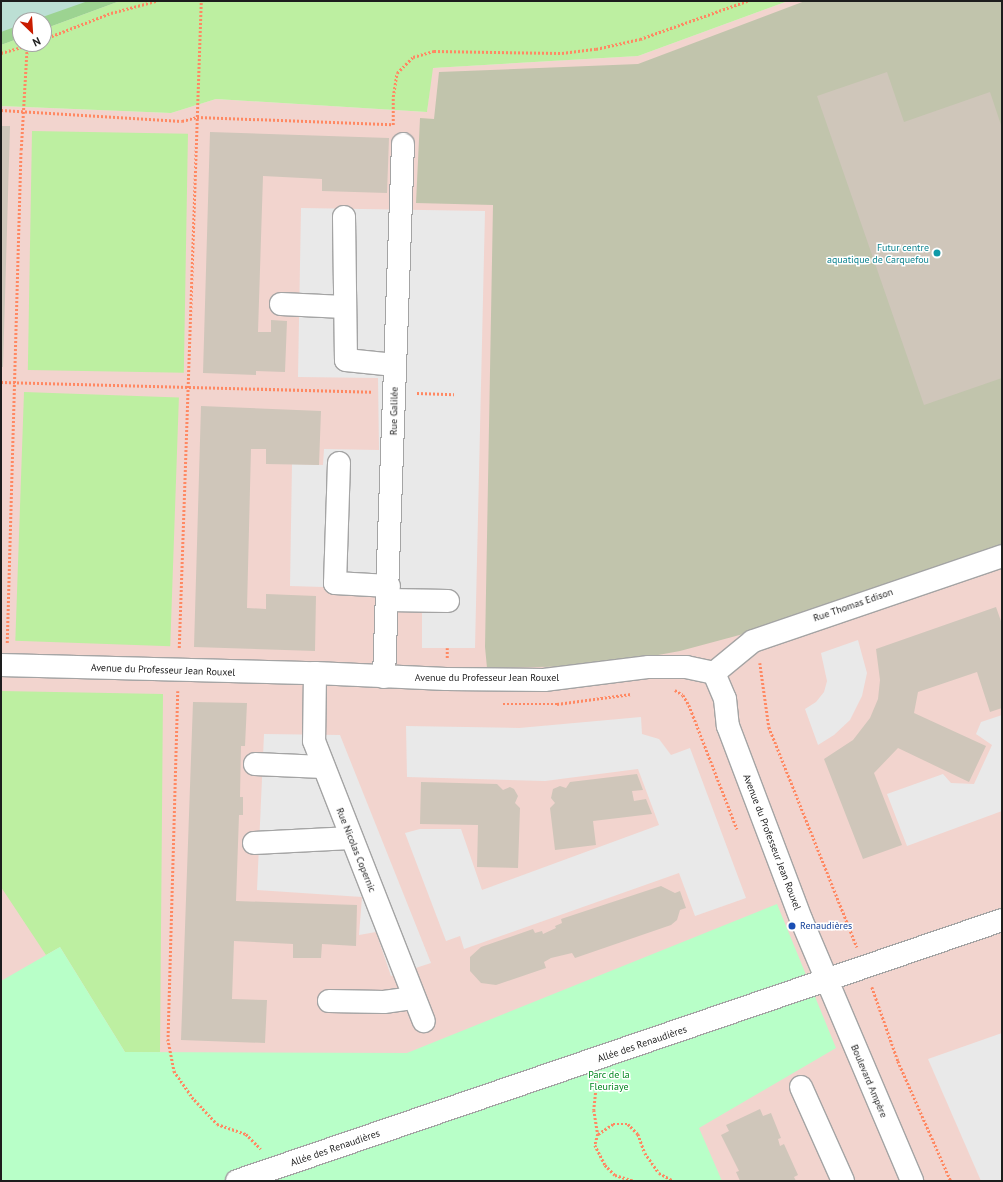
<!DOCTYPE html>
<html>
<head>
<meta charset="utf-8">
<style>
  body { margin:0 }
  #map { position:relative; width:1003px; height:1182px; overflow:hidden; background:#efece1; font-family:"PT Sans",sans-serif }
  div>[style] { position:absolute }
  .commercial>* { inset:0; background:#f2d4ce }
  .construction>* { inset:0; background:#c1c4ac }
  .grass>* { inset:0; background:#bdefa1; transform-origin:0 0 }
  .forest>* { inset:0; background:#9cd391 }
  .wetland>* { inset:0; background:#bcdfd4 }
  .park>* { inset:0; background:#b8ffc8 }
  .parking>* { inset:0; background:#e9e9e9 }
  .building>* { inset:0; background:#cfc6ba }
  .path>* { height:2.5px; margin-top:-1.25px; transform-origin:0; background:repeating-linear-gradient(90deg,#ff8862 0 2px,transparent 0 4px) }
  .roads { filter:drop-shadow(1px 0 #a4a4a4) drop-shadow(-1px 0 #a4a4a4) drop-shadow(0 1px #a4a4a4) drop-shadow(0 -1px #a4a4a4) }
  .minor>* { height:22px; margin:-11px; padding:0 11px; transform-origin:11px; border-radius:11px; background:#fff }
  .dots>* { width:11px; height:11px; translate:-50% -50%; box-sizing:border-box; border:2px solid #fff; border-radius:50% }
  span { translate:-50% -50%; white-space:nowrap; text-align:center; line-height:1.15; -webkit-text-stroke:3px #fff; paint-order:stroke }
  .culture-label { font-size:10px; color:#0d838f }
  .right { translate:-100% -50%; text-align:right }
  .street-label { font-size:10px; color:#1d1d1d }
  .transit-label { font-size:10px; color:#164399 }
  .left { translate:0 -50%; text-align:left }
  .park-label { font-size:10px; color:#00851e }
  .frame { position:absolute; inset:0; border:2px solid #1d1d1d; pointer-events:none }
  .north { position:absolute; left:12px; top:12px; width:40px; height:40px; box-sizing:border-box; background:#fff; border:1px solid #a5a5a5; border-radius:50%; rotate:155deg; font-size:11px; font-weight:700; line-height:16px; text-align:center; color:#1d1d1d }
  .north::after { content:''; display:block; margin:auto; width:14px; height:18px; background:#c91c00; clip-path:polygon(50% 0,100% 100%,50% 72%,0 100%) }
</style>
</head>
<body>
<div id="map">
  <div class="commercial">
    <i style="clip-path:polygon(788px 1px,1002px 1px,1002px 1181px,1px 1181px,1px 106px,171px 113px,216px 99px,427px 112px,432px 68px,638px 56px)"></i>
  </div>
  <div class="construction">
    <i style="clip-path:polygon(805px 1px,1002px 1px,1002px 544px,747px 633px,680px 651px,598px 666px,487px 668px,485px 647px,493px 205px,416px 203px,420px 118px,434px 119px,439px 72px,638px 64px)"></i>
  </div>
  <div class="grass">
    <i style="clip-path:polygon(120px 1px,788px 1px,638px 56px,433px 68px,427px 112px,216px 99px,171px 113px,1px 106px,1px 45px,20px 38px,20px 44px,44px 44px,44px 29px)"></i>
    <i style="left:32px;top:131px;width:156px;height:239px;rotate:1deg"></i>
    <i style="left:24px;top:392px;width:155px;height:249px;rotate:2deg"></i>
    <i style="clip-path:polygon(1px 691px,163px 694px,160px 1052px,125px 1052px,60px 947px,46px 955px,1px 887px)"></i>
  </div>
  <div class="forest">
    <i style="clip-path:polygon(1px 1px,120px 1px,44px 29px,44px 20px,20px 20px,20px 38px,1px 45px)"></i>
  </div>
  <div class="wetland">
    <i style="clip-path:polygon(1px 1px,88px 1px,34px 20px,20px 20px,20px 25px,1px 32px)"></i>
  </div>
  <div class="park">
    <i style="clip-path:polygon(777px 904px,836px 1048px,699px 1128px,722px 1181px,1px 1181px,1px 981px,60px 947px,125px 1052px,407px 1053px)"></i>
  </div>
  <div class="parking">
    <i style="clip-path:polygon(301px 208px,485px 211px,475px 648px,422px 648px,422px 590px,290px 586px,292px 464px,323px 465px,324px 449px,379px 450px,378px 378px,298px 377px)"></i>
    <i style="clip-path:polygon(858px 640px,867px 673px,862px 696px,850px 720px,834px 735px,818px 745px,805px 709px,816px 702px,824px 692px,827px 681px,821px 653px)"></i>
    <i style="clip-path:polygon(1002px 715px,1002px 811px,907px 846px,887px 794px,943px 774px,951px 783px,974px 784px,992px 745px,976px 734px,981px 722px)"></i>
    <i style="clip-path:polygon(641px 717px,642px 734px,659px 739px,671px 755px,690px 748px,746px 898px,695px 916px,679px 873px,464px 949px,460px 936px,446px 941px,405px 833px,420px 829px,461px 829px,482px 890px,659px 825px,638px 769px,545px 781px,407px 777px,406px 726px,519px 728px)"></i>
    <i style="clip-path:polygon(264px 734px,340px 735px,431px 963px,391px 976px,376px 932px,359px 935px,362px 897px,257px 890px)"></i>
    <i style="clip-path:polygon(1002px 1033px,1002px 1181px,981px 1181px,928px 1059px)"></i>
  </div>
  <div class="building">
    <i style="clip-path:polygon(887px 72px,904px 122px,990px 92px,1002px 128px,1002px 378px,924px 405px,817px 96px)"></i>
    <i style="clip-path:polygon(1px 126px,10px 126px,3px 367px,1px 367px)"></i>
    <i style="clip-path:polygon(210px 132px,389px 138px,387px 193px,322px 191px,322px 179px,263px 176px,258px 332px,271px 332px,271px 320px,287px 321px,285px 372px,256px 371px,256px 375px,203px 373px)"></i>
    <i style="clip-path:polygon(201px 406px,321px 411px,319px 465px,266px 464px,266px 449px,251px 449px,247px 608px,266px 609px,266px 594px,316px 596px,315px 651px,194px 647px)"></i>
    <i style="clip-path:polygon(996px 607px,1002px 624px,1002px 708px,990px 712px,977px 672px,918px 692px,914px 713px,986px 746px,969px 782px,898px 748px,874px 773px,902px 845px,863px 859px,824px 759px,853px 740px,870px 718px,878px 699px,880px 680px,876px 649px)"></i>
    <i style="clip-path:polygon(193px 702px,247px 703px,245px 746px,241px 746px,240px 797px,243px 797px,243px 815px,239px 815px,236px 901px,357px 905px,356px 946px,322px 944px,321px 958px,293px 958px,293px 944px,234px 941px,232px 999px,267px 1000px,265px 1043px,181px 1040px)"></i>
    <i style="clip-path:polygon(637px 774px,643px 790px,632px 791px,634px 801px,646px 799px,652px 814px,593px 821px,596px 845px,555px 850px,550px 808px,555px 803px,551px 798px,553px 789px,560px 786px,566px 788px,570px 782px)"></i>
    <i style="clip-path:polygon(421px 782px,497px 784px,503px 790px,510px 787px,514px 789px,518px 796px,515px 803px,520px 808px,518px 868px,477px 867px,478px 825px,420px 824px)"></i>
    <i style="clip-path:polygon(661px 886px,675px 893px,680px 891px,686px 908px,680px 910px,677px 920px,671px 925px,575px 958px,572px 953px,551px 958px,544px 962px,546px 968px,496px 985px,481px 983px,470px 971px,470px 957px,481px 947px,533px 929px,535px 933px,542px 931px,543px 934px,556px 928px,555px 926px,562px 923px,561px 919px)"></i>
    <i style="clip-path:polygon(760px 1109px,763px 1116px,771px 1113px,781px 1138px,778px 1139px,780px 1146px,784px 1144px,798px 1175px,794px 1177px,796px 1181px,740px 1181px,736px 1172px,739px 1171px,721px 1135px,729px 1131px,726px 1125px)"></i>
  </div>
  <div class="path">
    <i style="left:44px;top:39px;width:72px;rotate:-21.2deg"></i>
    <i style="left:111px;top:13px;width:47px;rotate:-14.9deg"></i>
    <i style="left:1px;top:53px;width:32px;rotate:-16deg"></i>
    <i style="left:1px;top:110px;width:181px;rotate:3.5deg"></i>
    <i style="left:182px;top:121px;width:16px;rotate:-15deg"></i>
    <i style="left:197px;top:117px;width:195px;rotate:2.1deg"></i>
    <i style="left:393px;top:125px;width:28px;rotate:-90deg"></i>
    <i style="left:393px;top:97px;width:24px;rotate:-81deg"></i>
    <i style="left:397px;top:73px;width:23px;rotate:-45deg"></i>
    <i style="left:413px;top:57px;width:22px;rotate:-16deg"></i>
    <i style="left:434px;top:51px;width:128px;rotate:0.9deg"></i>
    <i style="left:562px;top:53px;width:34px;rotate:-7deg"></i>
    <i style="left:596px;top:49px;width:45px;rotate:-12.8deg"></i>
    <i style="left:640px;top:39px;width:114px;rotate:-19.6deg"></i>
    <i style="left:1px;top:382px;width:371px;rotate:1.5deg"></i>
    <i style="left:417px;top:393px;width:37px;rotate:2deg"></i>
    <i style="left:7px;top:643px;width:493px;rotate:-88.4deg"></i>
    <i style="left:21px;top:150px;width:104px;rotate:-86.7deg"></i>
    <i style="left:179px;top:648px;width:647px;rotate:-88.05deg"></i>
    <i style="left:447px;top:658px;width:10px;rotate:-90deg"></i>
    <i style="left:760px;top:663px;width:65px;rotate:82deg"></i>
    <i style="left:769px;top:727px;width:237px;rotate:68.2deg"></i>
    <i style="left:675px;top:690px;width:9px;rotate:32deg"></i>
    <i style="left:683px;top:695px;width:12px;rotate:59deg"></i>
    <i style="left:689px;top:705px;width:133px;rotate:68.8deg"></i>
    <i style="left:178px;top:691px;width:348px;rotate:91.6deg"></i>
    <i style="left:168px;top:1039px;width:33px;rotate:79deg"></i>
    <i style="left:174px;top:1071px;width:32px;rotate:55deg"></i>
    <i style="left:192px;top:1097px;width:37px;rotate:47deg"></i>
    <i style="left:217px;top:1124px;width:31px;rotate:19deg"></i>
    <i style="left:246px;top:1134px;width:21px;rotate:45deg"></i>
    <i style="left:503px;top:704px;width:54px"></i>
    <i style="left:557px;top:704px;width:75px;rotate:-7.7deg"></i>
    <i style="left:872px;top:987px;width:78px;rotate:70.6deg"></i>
    <i style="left:898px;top:1061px;width:131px;rotate:66.2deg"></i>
    <i style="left:597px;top:1081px;width:29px;rotate:96deg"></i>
    <i style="left:594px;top:1110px;width:24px;rotate:81deg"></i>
    <i style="left:598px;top:1134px;width:11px;rotate:105deg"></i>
    <i style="left:595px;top:1145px;width:22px;rotate:63deg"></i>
    <i style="left:605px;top:1165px;width:14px;rotate:45deg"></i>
    <i style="left:615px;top:1175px;width:21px;rotate:17deg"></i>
    <i style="left:598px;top:1134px;width:18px;rotate:-34deg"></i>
    <i style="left:613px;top:1124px;width:15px"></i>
    <i style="left:628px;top:1124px;width:14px;rotate:45deg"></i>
    <i style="left:638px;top:1134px;width:20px;rotate:70deg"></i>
    <i style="left:645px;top:1153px;width:24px;rotate:55deg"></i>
    <i style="left:659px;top:1173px;width:17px;rotate:28deg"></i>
  </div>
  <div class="roads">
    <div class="minor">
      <i style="left:344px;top:217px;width:143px;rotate:89.2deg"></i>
      <i style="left:346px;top:360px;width:49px;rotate:5.8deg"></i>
      <i style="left:281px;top:304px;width:63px;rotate:2.7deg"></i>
      <i style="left:339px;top:463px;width:120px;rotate:91.9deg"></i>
      <i style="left:335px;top:583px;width:54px;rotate:3.2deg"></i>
      <i style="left:389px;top:600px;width:59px;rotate:1deg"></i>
      <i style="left:1px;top:665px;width:314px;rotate:1.5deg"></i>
      <i style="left:315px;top:673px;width:131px;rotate:2.6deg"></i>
      <i style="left:446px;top:679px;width:98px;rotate:0.6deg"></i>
      <i style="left:544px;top:680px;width:106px;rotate:-7.1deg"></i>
      <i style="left:649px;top:667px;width:37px"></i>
      <i style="left:686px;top:667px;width:29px;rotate:12deg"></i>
      <i style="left:714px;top:673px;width:28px;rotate:67deg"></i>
      <i style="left:725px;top:699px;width:27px;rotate:84deg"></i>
      <i style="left:728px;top:726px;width:206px;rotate:69.3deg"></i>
      <i style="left:801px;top:919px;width:285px;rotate:67deg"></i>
      <i style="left:315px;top:673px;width:68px;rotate:90.8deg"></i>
      <i style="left:314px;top:741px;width:301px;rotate:68.6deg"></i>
      <i style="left:714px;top:673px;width:50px;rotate:-39.4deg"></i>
      <i style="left:753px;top:641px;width:263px;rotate:-18.8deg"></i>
      <i style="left:384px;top:677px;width:533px;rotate:-87.96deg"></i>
      <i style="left:255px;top:764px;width:68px;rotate:2.5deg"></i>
      <i style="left:254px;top:843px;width:97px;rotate:-3deg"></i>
      <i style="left:329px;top:1001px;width:55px;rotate:1deg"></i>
      <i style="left:384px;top:1002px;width:30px;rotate:-8deg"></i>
      <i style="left:801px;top:1087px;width:103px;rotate:65.9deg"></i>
      <i style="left:237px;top:1181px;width:808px;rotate:-18.84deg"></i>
    </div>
  </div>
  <div class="dots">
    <i style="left:937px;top:253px;background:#0f9aa8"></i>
    <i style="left:792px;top:926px;background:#1a4fb4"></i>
  </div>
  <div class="culture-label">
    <span class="right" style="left:929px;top:253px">Futur centre<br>aquatique de Carquefou</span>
  </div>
  <div class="street-label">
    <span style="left:394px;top:411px;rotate:-89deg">Rue Galilée</span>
    <span style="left:853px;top:605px;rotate:-19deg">Rue Thomas Edison</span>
    <span style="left:163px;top:670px;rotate:2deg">Avenue du Professeur Jean Rouxel</span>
    <span style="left:487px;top:678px">Avenue du Professeur Jean Rouxel</span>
    <span style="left:772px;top:842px;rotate:69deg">Avenue du Professeur Jean Rouxel</span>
    <span style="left:356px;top:850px;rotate:68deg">Rue Nicolas Copernic</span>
    <span style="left:642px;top:1044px;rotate:-19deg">Allée des Renaudières</span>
    <span style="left:869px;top:1081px;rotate:67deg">Boulevard Ampère</span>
    <span style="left:335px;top:1148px;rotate:-19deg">Allée des Renaudières</span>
  </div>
  <div class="transit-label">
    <span class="left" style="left:800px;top:926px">Renaudières</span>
  </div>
  <div class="park-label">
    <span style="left:609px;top:1080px">Parc de la<br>Fleuriaye</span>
  </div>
  <div class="frame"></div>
  <div class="north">N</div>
</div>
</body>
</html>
